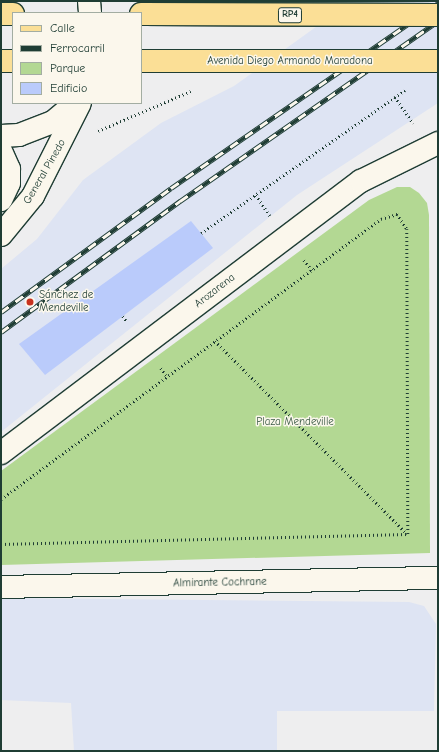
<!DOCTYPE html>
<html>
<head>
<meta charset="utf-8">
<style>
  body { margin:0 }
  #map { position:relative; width:439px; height:752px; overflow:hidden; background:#eeeeef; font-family:"Comic Neue",sans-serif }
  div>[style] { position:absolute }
  .built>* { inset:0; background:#dee4f3 }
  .green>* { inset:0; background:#b3d893 }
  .building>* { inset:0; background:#bacbfb }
  .path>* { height:2.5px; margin-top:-1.25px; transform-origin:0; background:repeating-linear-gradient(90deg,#1f3d34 0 1px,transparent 0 4px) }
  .roads { filter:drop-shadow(1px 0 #1f3d34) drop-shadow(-1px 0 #1f3d34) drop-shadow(0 1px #1f3d34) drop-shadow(0 -1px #1f3d34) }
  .minor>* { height:22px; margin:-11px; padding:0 11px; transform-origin:11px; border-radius:11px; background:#fbf7ec }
  .tertiary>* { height:22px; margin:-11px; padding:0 11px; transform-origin:11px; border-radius:11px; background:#fbf7ec }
  .primary>* { height:22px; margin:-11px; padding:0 11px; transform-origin:11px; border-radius:11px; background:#fbdf96 }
  .rail>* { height:4.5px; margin-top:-2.25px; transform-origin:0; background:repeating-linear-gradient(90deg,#fbf7ec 0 9px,#1f3d34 0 18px); box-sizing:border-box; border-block:1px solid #1f3d34 }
  .bridges { filter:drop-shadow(1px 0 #1f3d34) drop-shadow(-1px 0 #1f3d34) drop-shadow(0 1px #1f3d34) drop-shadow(0 -1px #1f3d34) }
  .primary-bridge>* { height:22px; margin:-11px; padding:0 11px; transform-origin:11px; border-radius:11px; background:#fbdf96 }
  .dots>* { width:11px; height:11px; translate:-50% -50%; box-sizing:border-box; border:2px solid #fbf7ec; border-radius:50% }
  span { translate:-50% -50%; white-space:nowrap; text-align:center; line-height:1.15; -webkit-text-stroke:3px #fbf7ec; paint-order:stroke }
  .shield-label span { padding:1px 3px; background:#fbf7ec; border:1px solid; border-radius:3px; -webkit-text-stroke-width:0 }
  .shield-label { font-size:10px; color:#1f3d34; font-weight:700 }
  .street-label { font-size:11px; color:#1f3d34 }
  .poi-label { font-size:11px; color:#1f3d34 }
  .left { translate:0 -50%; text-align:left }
  .park-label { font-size:11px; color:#3d5c47 }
  .frame { position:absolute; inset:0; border:2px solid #1f3d34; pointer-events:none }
  .legend { position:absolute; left:12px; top:12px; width:130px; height:92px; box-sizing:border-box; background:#fbf7ec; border:1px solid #a3ada2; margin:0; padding:5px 7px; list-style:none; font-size:12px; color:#1f3d34 }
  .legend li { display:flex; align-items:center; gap:8px; height:20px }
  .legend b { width:20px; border:1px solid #a3ada2 }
</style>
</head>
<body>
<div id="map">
  <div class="built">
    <i style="clip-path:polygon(352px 1px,438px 1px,438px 103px,297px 195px,1px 432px,1px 269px,37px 239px,83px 180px,161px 123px,234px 86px)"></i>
    <i style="clip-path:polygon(1px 598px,409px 602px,424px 606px,436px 624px,434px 711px,277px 711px,277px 751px,74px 751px,71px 703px,1px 700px)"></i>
  </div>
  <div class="green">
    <i style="clip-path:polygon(397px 187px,410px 187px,419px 193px,427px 203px,429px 215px,430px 553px,1px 565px,1px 471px,369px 200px)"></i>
  </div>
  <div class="building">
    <i style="clip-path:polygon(191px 221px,213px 248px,45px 375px,19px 344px)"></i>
  </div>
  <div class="path">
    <i style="left:395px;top:97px;width:32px;rotate:55deg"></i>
    <i style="left:98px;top:131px;width:101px;rotate:-23.3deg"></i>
    <i style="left:256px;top:195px;width:25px;rotate:56deg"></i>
    <i style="left:201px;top:233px;width:249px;rotate:-35deg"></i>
    <i style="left:304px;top:260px;width:13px;rotate:51deg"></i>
    <i style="left:123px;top:316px;width:7px;rotate:56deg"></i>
    <i style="left:215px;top:341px;width:272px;rotate:45.1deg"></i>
    <i style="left:161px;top:368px;width:11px;rotate:56deg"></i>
    <i style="left:1px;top:499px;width:472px;rotate:-36.4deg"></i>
    <i style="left:381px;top:219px;width:17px;rotate:-17deg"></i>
    <i style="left:397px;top:214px;width:18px;rotate:56deg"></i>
    <i style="left:407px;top:229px;width:305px;rotate:89.8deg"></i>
    <i style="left:1px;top:544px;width:407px;rotate:-1.4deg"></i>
  </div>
  <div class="roads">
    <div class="minor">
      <i style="left:1px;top:151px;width:20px;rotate:66deg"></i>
      <i style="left:9px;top:169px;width:14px;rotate:90deg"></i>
      <i style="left:9px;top:183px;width:19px;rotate:115deg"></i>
      <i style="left:1px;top:235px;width:50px;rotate:-50.6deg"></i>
      <i style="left:33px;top:196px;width:104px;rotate:-63.2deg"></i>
      <i style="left:1px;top:453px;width:451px;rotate:-37.1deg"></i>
      <i style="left:361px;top:181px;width:86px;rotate:-26.3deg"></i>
      <i style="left:1px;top:587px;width:437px;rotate:-1.2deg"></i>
    </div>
    <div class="tertiary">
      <i style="left:89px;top:1px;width:12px;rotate:85deg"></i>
      <i style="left:1px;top:136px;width:18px;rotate:-3deg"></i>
      <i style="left:19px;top:135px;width:36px;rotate:-21deg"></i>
      <i style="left:53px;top:122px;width:30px;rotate:-40deg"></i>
    </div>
    <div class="primary">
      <i style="left:1px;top:14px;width:12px"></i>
      <i style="left:1px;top:61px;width:12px"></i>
    </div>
  </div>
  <div class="rail">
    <i style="left:1px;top:312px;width:210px;rotate:-36.1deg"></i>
    <i style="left:171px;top:188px;width:325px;rotate:-34.7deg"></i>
    <i style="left:1px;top:332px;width:222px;rotate:-36.2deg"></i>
    <i style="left:180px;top:201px;width:315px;rotate:-34.9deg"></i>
  </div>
  <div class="bridges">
    <div class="primary-bridge">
      <i style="left:141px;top:14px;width:297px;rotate:0.2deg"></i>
      <i style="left:141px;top:61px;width:297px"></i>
    </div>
  </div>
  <div class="dots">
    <i style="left:30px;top:302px;background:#c8321e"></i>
  </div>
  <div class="shield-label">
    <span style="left:290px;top:15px">RP4</span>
  </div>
  <div class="street-label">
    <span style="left:290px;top:61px">Avenida Diego Armando Maradona</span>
    <span style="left:45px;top:172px;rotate:-60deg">General Pinedo</span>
    <span style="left:215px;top:291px;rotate:-38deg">Arozarena</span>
    <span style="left:220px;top:583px;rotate:-1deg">Almirante Cochrane</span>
  </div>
  <div class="poi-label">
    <span class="left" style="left:39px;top:302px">Sánchez de<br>Mendeville</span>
  </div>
  <div class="park-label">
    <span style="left:295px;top:422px">Plaza Mendeville</span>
  </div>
  <div class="frame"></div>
  <ul class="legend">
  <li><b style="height:5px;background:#fbdf96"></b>Calle</li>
  <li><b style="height:5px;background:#1f3d34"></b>Ferrocarril</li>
  <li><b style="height:11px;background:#b3d893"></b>Parque</li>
  <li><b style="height:11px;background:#bacbfb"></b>Edificio</li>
  </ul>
</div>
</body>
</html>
